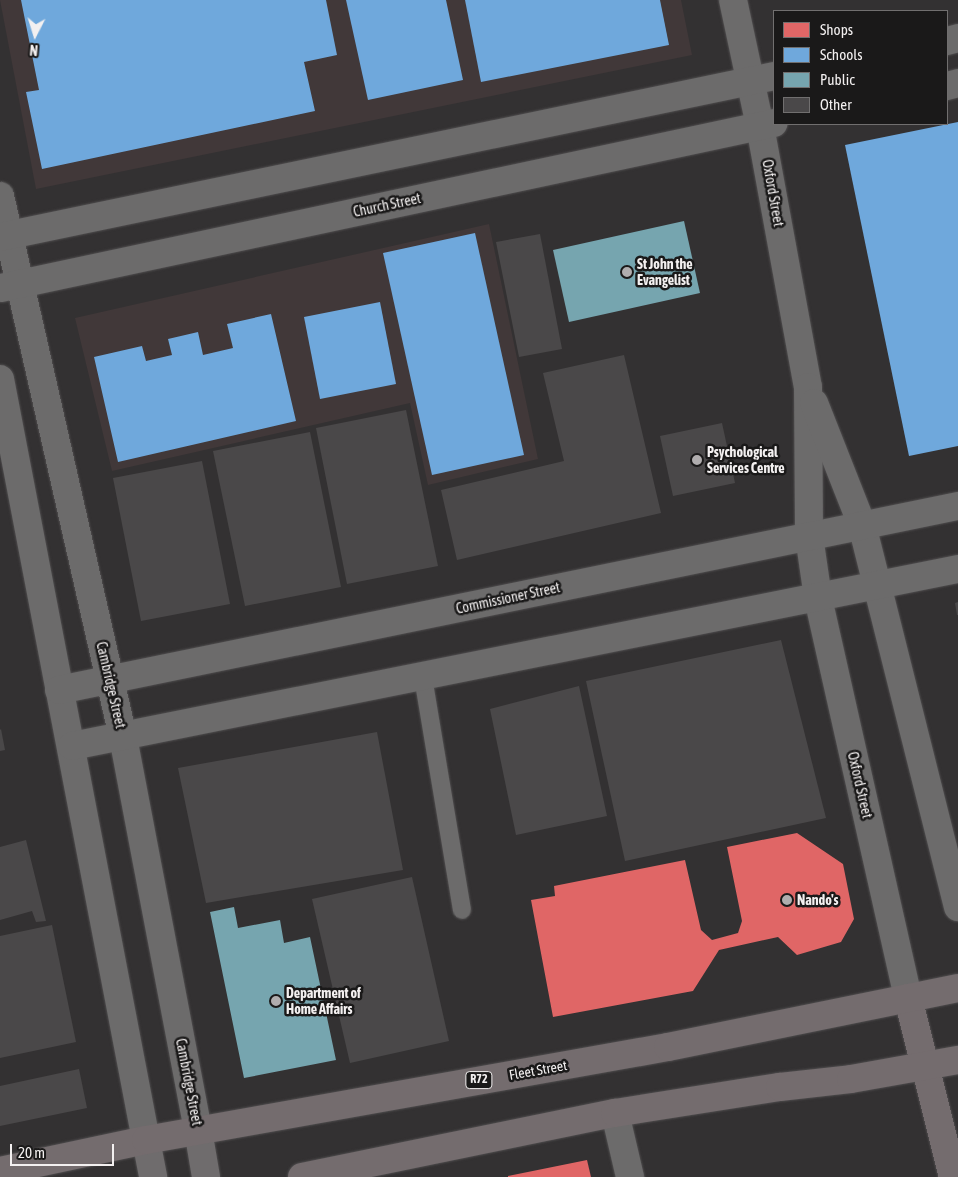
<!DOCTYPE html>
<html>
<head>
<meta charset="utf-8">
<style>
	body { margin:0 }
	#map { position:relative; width:958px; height:1177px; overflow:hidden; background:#333132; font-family:"Asap Condensed",sans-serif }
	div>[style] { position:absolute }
	.built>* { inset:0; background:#413839 }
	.shops>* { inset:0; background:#e06666 }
	.schools>* { inset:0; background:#6fa8dc }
	.public>* { inset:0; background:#76a5af }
	.building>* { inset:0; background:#4a4849 }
	.roads { filter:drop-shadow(0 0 1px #4f4d4e) drop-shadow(0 0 1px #4f4d4e) }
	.lane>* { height:18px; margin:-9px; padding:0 9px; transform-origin:9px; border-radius:9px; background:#6c6b6b }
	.street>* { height:28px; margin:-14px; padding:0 14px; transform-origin:14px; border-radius:14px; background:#6c6b6b }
	.secondary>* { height:28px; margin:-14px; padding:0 14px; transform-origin:14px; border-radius:14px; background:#6f6c6d }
	.primary>* { height:28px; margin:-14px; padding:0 14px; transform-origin:14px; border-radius:14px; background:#746c6e }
	.dots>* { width:14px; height:14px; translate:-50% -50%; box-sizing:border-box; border:2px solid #1a1919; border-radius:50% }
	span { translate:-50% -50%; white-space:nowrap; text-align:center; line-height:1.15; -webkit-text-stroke:5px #1a1919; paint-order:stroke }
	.shield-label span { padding:1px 4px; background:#1a1919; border:1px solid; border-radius:4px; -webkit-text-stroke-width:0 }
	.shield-label { font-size:12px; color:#f3f0f0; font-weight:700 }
	.street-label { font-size:14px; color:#f3f0f0 }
	.poi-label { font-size:14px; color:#f3f0f0; font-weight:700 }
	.left { translate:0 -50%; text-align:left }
	.legend { position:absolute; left:773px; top:10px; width:175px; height:115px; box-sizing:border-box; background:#1a1919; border:1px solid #716f6f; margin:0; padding:6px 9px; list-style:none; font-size:15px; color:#f3f0f0 }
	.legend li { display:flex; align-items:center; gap:10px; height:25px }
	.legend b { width:25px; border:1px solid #716f6f }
	.north { position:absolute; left:10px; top:10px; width:50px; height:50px; -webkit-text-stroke:4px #1a1919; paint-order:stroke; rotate:185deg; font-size:14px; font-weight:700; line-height:20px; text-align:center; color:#f3f0f0 }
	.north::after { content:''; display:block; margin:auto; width:18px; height:22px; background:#f3f0f0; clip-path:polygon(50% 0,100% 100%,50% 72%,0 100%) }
	.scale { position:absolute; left:10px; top:1144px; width:104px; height:22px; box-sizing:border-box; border:2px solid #f3f0f0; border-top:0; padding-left:6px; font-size:15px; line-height:18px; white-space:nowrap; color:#f3f0f0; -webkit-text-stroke:4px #1a1919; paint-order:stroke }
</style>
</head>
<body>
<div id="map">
	<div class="built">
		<i style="clip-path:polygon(0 0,681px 0,692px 55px,36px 189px)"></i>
		<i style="clip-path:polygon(489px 224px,538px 459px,428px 485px,410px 403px,112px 471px,75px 318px)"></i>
	</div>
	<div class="shops">
		<i style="clip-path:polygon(797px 833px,843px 864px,854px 919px,841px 942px,797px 955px,778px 937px,719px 950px,693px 991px,553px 1017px,531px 900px,555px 896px,554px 886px,685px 860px,701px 930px,712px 940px,738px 933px,742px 921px,727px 847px)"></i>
		<i style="clip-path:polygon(587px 1160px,591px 1177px,508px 1177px,508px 1176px)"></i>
	</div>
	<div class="schools">
		<i style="clip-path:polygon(21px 0,326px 0,337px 55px,304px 62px,315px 111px,42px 169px,26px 92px,39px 90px)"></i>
		<i style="clip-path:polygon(346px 0,446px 0,463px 80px,368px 100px)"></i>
		<i style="clip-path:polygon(465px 0,660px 0,669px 45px,481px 82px)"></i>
		<i style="clip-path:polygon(958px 122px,958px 446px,909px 456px,845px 145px)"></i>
		<i style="clip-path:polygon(475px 233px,524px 455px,432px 475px,383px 253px)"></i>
		<i style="clip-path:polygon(380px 302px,396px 384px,320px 399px,304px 317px)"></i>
		<i style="clip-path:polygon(271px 314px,296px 421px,118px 462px,94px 357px,142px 346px,146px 361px,172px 355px,168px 339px,198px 332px,203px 355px,233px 348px,227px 324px)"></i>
	</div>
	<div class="public">
		<i style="clip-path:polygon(684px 221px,700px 293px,569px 322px,553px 250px)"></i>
		<i style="clip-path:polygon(234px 907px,238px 928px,280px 920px,284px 943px,310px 937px,336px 1060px,244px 1078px,210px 912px)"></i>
	</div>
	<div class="building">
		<i style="clip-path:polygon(540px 234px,562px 349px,519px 357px,496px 242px)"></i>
		<i style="clip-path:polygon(624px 355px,661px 513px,457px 560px,441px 490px,564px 461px,543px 373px)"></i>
		<i style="clip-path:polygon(406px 410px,438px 566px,347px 584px,316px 428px)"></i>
		<i style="clip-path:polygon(722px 423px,735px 483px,673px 496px,660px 436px)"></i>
		<i style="clip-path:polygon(310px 432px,341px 587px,245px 606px,213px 451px)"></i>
		<i style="clip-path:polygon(202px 461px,230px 604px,141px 621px,113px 478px)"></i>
		<i style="clip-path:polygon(958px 602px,958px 615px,957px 615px,955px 603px)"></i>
		<i style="clip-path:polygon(781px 640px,826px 818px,625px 861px,586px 681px)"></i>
		<i style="clip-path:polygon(579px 686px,607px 816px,516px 835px,490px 709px)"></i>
		<i style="clip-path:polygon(1px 729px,5px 750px,0 751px,0 730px)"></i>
		<i style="clip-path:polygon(377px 732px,403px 870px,206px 903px,178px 768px)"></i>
		<i style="clip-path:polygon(26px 840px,46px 921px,36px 922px,32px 911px,0 920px,0 847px)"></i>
		<i style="clip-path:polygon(412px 877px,449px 1041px,350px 1063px,312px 899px)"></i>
		<i style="clip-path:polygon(52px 925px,76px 1042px,0 1058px,0 936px)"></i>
		<i style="clip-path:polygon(79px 1069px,87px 1108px,0 1126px,0 1086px)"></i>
	</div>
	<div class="roads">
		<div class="lane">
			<i style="left:423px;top:677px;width:236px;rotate:80.5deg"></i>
		</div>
		<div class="street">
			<i style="left:733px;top:0;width:129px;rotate:77.9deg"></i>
			<i style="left:760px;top:126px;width:265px;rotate:79.6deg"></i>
			<i style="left:808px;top:387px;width:149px;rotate:89.6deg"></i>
			<i style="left:809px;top:536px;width:63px;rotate:81.7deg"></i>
			<i style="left:818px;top:598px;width:410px;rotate:77.3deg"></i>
			<i style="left:947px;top:41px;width:11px;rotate:-15deg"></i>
			<i style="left:947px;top:86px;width:11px;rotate:-15deg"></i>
			<i style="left:0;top:196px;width:555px;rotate:77.19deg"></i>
			<i style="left:123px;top:737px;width:400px;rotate:79.2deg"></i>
			<i style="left:0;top:237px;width:791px;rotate:-11.75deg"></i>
			<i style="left:1px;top:288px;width:790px;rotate:-12.05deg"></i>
			<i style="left:0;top:379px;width:775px;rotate:79.14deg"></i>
			<i style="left:814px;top:403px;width:131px;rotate:68.5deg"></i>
			<i style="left:862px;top:525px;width:394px;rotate:75.9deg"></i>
			<i style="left:59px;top:690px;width:918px;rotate:-11.57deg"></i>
			<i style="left:72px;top:746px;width:904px;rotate:-11.3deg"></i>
			<i style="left:615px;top:1113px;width:66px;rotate:76.8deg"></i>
		</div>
		<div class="secondary">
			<i style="left:198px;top:1130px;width:48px;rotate:80.3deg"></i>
			<i style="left:146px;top:1140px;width:38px;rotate:79deg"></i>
		</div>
		<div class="primary">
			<i style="left:908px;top:998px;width:185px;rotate:75.9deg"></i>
			<i style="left:0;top:1171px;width:149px;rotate:-12deg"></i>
			<i style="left:146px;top:1140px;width:530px;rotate:-10.1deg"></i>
			<i style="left:668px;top:1047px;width:296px;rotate:-11.5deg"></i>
			<i style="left:302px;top:1177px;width:319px;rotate:-11.6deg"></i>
			<i style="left:615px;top:1113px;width:167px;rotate:-9deg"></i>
			<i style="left:780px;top:1087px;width:71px;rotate:-6.4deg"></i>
			<i style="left:851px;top:1079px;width:109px;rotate:-10.1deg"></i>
		</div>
	</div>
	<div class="dots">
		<i style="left:627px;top:272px;background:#b0adae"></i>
		<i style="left:697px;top:460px;background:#b0adae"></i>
		<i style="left:787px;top:900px;background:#b0adae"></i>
		<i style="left:276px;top:1001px;background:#b0adae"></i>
	</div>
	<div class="shield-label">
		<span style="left:479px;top:1080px">R72</span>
	</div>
	<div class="street-label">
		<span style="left:773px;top:193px;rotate:80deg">Oxford Street</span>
		<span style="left:387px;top:205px;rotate:-12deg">Church Street</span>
		<span style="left:508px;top:598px;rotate:-12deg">Commissioner Street</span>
		<span style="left:111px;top:685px;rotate:77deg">Cambridge Street</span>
		<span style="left:860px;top:785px;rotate:77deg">Oxford Street</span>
		<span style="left:538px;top:1070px;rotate:-10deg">Fleet Street</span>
		<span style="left:189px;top:1082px;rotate:79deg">Cambridge Street</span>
	</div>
	<div class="poi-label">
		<span class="left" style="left:637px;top:272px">St John the<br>Evangelist</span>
		<span class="left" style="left:707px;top:460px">Psychological<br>Services Centre</span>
		<span class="left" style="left:797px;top:900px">Nando's</span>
		<span class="left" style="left:286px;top:1001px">Department of<br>Home Affairs</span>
	</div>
	<ul class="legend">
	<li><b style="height:14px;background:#e06666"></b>Shops</li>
	<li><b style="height:14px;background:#6fa8dc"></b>Schools</li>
	<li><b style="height:14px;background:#76a5af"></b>Public</li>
	<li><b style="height:14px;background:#4a4849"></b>Other</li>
	</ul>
	<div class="north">N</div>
	<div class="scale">20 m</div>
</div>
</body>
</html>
